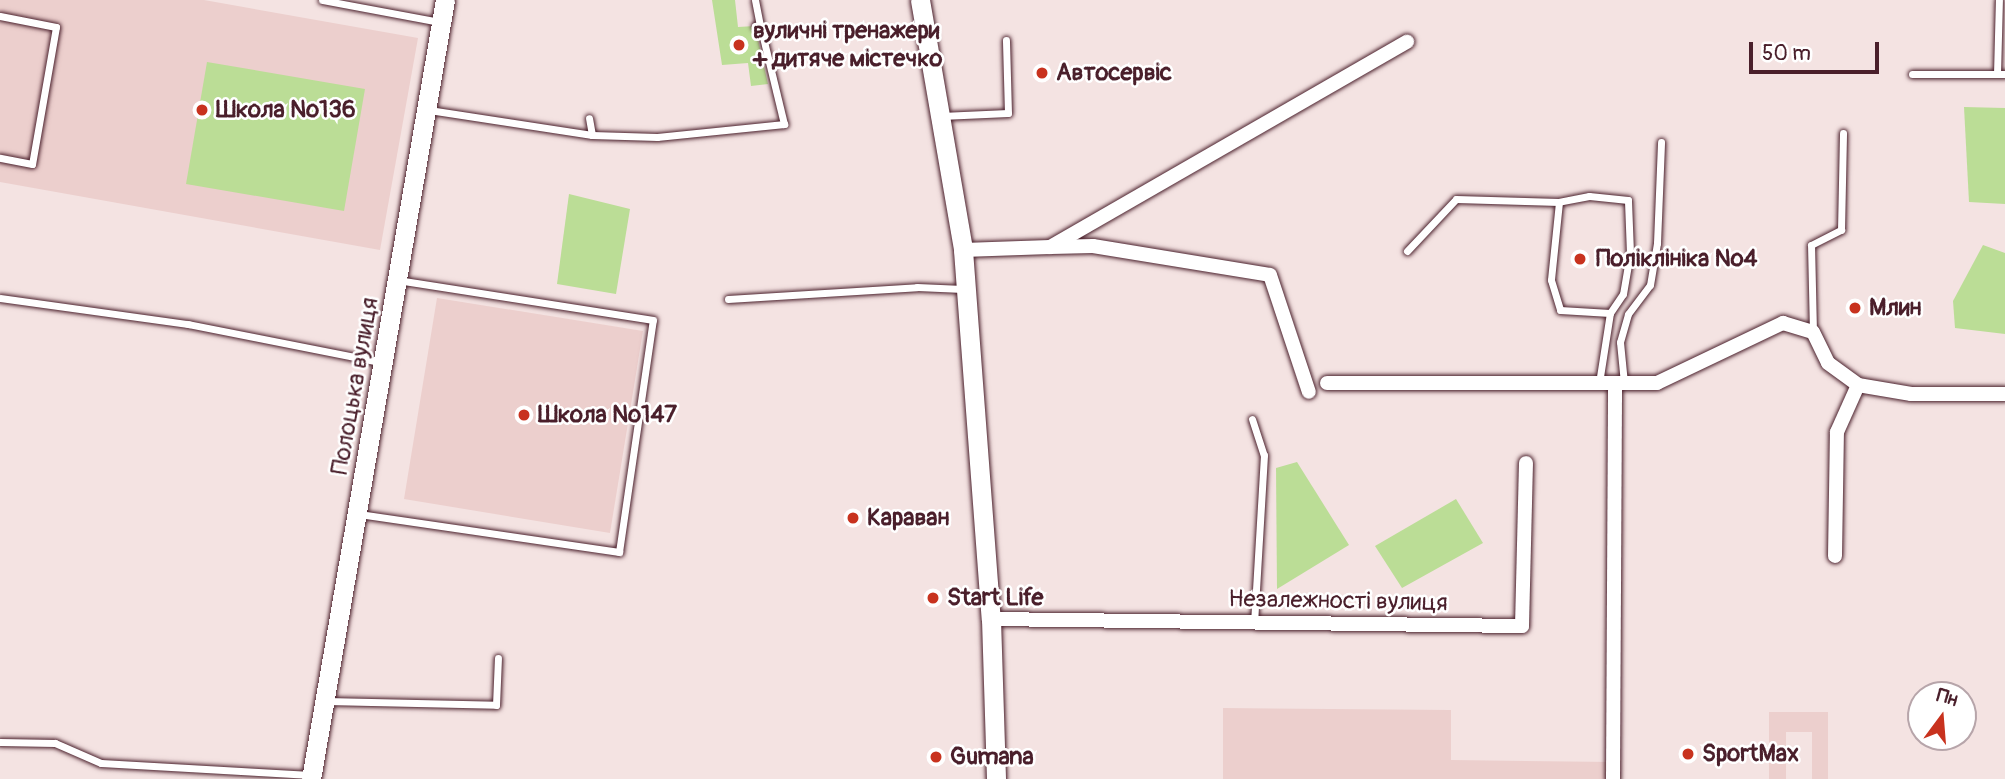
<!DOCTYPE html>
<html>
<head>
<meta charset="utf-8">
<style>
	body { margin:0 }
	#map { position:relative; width:2005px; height:779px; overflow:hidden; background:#f4e3e2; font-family:Pangolin,sans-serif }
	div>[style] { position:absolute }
	.built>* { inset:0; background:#eccfcd }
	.green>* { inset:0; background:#bbdd96 }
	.roads { filter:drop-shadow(0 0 2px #4a1f2b) drop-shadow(0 0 2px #4a1f2b) }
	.lane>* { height:7px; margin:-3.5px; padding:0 3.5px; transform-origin:3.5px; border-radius:3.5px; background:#fff }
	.street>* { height:14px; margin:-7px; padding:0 7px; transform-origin:7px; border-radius:7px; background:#fff }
	.secondary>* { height:19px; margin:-9.5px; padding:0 9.5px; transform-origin:9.5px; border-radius:9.5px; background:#fff }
	.dots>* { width:19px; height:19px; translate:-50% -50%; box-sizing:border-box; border:4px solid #fff; border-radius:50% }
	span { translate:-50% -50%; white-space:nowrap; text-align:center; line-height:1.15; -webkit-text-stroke:5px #fff; paint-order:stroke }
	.poi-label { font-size:24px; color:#4a1f2b; font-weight:700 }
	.left { translate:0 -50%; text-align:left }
	.street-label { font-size:24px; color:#4a1f2b }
	.north { position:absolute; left:1907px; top:681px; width:70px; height:70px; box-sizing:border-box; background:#fff; border:2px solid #b7a5aa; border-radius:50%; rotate:16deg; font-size:19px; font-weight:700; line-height:28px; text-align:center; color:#4a1f2b }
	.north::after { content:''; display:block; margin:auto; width:24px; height:32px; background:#c8321e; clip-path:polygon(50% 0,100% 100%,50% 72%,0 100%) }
	.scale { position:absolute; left:1749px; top:42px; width:130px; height:32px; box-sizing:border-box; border:4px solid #4a1f2b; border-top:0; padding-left:9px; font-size:21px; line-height:24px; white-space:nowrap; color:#4a1f2b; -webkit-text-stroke:5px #fff; paint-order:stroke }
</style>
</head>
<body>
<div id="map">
	<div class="built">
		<i style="clip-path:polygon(0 0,204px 0,418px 38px,380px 250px,0 182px)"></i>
		<i style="clip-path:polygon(437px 298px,643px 331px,610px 533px,404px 499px)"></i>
		<i style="clip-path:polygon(1223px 708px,1451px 710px,1451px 760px,1613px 762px,1613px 779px,1223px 779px)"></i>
		<i style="clip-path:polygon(1769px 712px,1828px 712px,1828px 779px,1812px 779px,1812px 732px,1786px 732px,1786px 779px,1769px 779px)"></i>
	</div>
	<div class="green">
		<i style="clip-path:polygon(712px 0,735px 0,738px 27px,755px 26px,768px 84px,751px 86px,748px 63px,722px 65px)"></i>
		<i style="clip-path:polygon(207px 62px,365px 89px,344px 211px,186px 184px)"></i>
		<i style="clip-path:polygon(1964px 107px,2005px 108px,2005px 204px,1969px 202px)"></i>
		<i style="clip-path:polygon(569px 194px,630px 209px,616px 294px,557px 284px)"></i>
		<i style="clip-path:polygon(1983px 245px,2005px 253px,2005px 334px,1955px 328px,1953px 301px)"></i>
		<i style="clip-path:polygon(1297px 462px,1349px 545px,1277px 589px,1276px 468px)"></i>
		<i style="clip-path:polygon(1456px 499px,1483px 543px,1402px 588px,1375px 546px)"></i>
	</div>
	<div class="roads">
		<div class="lane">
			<i style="left:322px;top:0;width:119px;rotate:10.6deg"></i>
			<i style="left:755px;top:0;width:25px;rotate:79deg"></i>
			<i style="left:760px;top:25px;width:5px;rotate:169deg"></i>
			<i style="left:0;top:16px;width:57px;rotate:11.1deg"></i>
			<i style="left:56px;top:27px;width:139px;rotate:99.9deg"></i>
			<i style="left:32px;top:164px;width:33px;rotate:-169deg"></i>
			<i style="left:1912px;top:74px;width:93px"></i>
			<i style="left:1997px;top:74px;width:74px;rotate:-88.5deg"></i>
			<i style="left:429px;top:110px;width:165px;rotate:8.7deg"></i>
			<i style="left:592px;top:135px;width:17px;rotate:-100deg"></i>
			<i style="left:941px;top:116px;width:67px;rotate:-2.6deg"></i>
			<i style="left:1008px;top:113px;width:73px;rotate:-91.6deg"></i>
			<i style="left:592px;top:135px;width:65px;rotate:1.8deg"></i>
			<i style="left:657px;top:137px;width:128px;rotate:-5.8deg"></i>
			<i style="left:784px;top:124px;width:102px;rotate:-103.6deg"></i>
			<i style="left:1407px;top:251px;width:71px;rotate:-46.7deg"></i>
			<i style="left:1456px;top:199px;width:103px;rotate:1.7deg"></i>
			<i style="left:0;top:298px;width:190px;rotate:7.9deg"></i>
			<i style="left:188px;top:324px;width:196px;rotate:11.2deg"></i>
			<i style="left:728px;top:299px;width:189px;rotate:-3.6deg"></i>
			<i style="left:917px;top:287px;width:46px;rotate:2.5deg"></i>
			<i style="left:1813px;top:332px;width:87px;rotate:-91.3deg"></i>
			<i style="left:1811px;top:245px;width:34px;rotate:-27deg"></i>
			<i style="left:1841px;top:230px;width:97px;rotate:-88.8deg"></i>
			<i style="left:1599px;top:383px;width:71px;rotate:-81.1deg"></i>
			<i style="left:1610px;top:313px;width:23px;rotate:-56deg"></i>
			<i style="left:1623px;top:294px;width:42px;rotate:-80.3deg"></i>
			<i style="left:1630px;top:253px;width:53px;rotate:-92.2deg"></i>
			<i style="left:1628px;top:200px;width:39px;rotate:-174deg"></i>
			<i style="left:1589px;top:196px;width:31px;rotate:169deg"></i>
			<i style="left:1559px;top:202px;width:78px;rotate:95.9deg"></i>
			<i style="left:1551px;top:280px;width:31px;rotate:73deg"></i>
			<i style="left:1560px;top:310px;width:50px;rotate:3.4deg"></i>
			<i style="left:1624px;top:383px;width:41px;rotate:-95.6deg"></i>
			<i style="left:1620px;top:342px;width:29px;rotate:-74deg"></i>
			<i style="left:1628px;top:314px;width:36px;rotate:-53deg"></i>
			<i style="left:1650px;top:285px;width:43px;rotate:-80.5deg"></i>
			<i style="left:1657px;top:243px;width:101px;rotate:-87.7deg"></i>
			<i style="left:1252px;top:419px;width:38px;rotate:72deg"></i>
			<i style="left:1264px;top:455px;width:167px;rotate:93.4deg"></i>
			<i style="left:359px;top:514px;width:263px;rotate:8.3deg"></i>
			<i style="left:619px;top:552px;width:234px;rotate:-81.7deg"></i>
			<i style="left:653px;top:320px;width:257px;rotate:-171.1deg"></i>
			<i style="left:326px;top:701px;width:170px;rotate:1.3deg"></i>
			<i style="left:496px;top:705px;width:47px;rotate:-87.6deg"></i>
			<i style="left:0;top:742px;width:55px;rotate:1deg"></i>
			<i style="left:55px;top:743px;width:50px;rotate:23.5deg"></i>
			<i style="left:101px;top:763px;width:210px;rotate:3.3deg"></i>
		</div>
		<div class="street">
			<i style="left:1051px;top:247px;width:42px;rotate:-1.4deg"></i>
			<i style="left:1093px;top:246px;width:179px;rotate:9.3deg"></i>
			<i style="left:1270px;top:275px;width:123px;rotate:71.6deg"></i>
			<i style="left:963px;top:250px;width:87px;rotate:-2deg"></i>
			<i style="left:1050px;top:247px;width:412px;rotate:-29.9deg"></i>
			<i style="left:1327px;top:383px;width:330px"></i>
			<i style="left:1657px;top:383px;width:140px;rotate:-25.5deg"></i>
			<i style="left:1783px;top:323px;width:31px;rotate:17deg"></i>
			<i style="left:1813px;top:332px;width:34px;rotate:64deg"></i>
			<i style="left:1828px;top:363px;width:37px;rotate:36deg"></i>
			<i style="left:1858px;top:385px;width:54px;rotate:9.6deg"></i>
			<i style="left:1911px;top:394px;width:94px"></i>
			<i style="left:1835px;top:556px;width:124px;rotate:-89.1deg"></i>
			<i style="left:1837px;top:432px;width:51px;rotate:-65.9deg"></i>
			<i style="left:991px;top:619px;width:531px;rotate:0.76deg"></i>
			<i style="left:1522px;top:626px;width:163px;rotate:-88.6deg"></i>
			<i style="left:1613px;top:779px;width:396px;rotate:-89.7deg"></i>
		</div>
		<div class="secondary">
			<i style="left:920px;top:0;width:254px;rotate:80.2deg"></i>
			<i style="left:963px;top:250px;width:370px;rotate:85.7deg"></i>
			<i style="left:991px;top:619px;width:160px;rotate:88.2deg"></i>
			<i style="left:311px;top:779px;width:790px;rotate:-80.24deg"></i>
		</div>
	</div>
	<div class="dots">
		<i style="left:739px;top:45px;background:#c8321e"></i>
		<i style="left:1042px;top:73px;background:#c8321e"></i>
		<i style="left:202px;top:110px;background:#c8321e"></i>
		<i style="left:1580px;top:259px;background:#c8321e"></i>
		<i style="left:1855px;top:308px;background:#c8321e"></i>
		<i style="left:524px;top:415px;background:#c8321e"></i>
		<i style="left:853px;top:518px;background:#c8321e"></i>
		<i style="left:933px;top:598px;background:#c8321e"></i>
		<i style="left:1688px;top:754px;background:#c8321e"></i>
		<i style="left:936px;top:757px;background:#c8321e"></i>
	</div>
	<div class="poi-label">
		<span class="left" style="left:753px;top:45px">вуличні тренажери<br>+ дитяче містечко</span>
		<span class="left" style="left:1056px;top:73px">Автосервіс</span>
		<span class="left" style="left:216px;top:110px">Школа №136</span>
		<span class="left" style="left:1596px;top:259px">Поліклініка №4</span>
		<span class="left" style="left:1869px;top:308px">Млин</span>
		<span class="left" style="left:538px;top:415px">Школа №147</span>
		<span class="left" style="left:867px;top:518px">Караван</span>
		<span class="left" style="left:947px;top:598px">Start Life</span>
		<span class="left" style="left:1702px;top:754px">SportMax</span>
		<span class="left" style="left:950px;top:757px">Gumana</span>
	</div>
	<div class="street-label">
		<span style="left:355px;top:386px;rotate:-80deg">Полоцька вулиця</span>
		<span style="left:1338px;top:601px;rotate:1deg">Незалежності вулиця</span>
	</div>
	<div class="north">Пн</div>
	<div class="scale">50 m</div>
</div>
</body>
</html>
